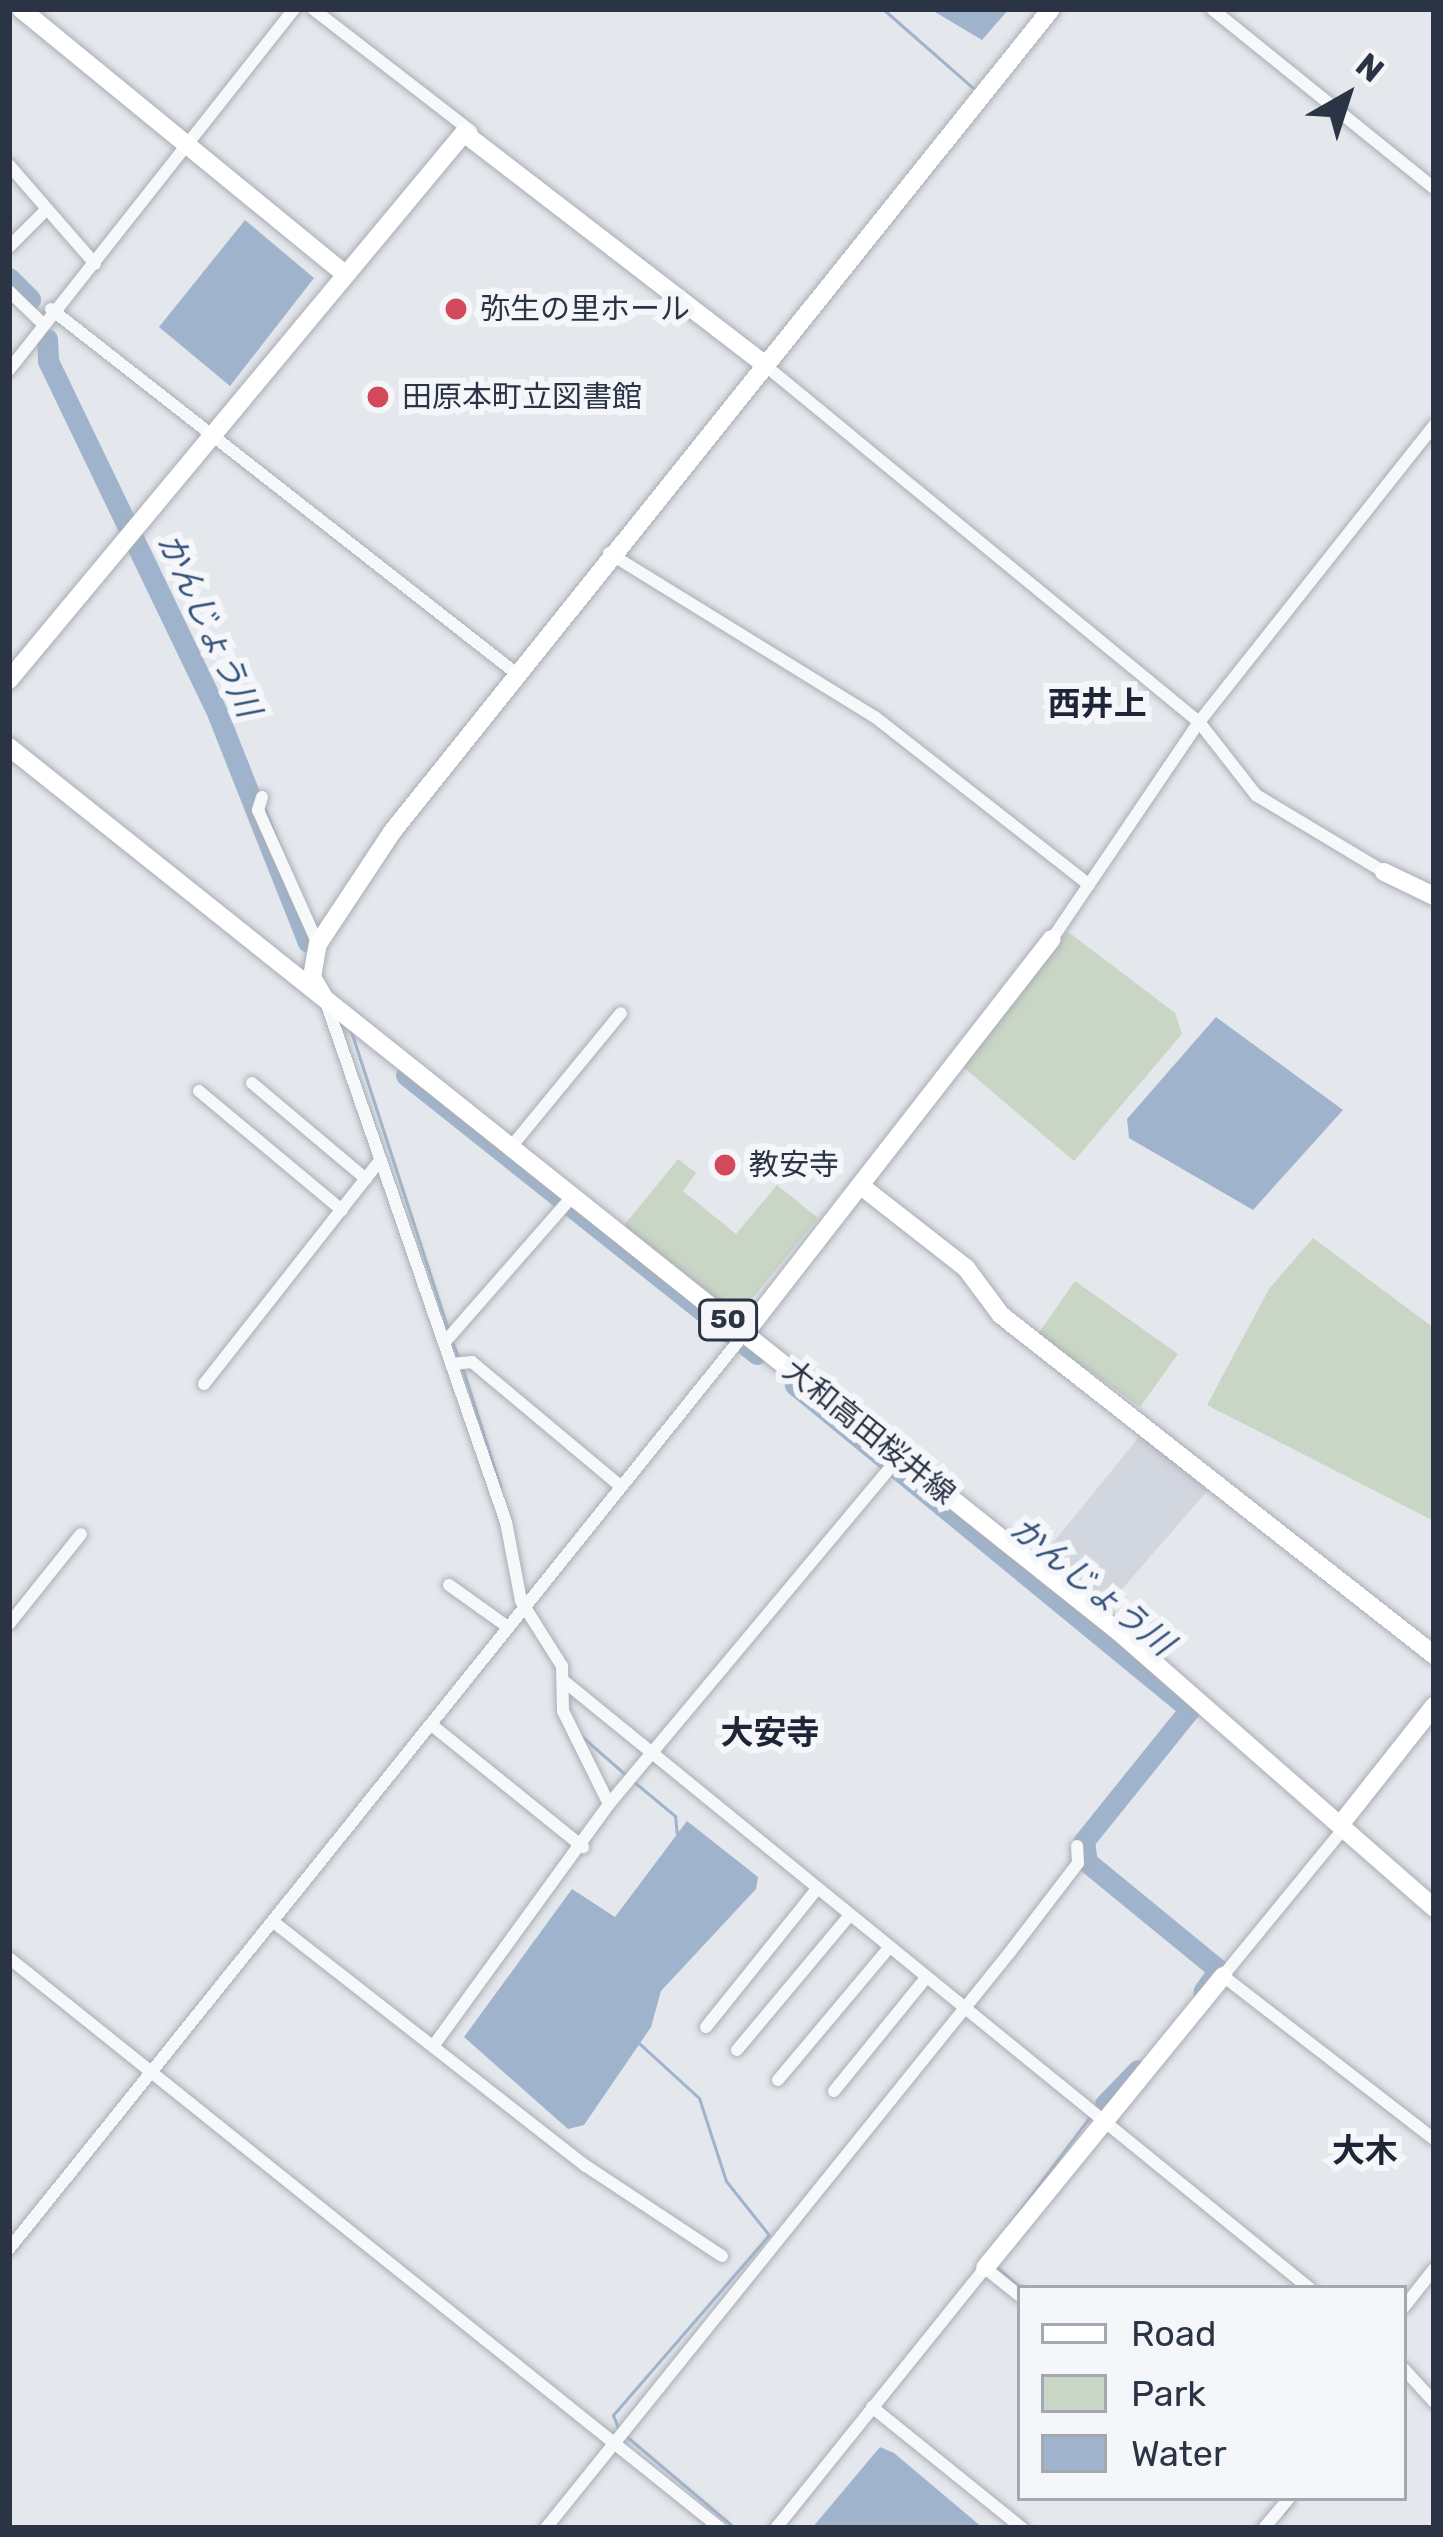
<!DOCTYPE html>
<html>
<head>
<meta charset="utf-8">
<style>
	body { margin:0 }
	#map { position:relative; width:1443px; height:2537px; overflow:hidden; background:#e4e7ec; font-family:Rubik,"Noto Sans JP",sans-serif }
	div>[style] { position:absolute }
	.built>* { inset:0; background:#d2d6de }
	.green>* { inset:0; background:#c9d6c5 }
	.water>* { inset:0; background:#9fb4cc }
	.stream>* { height:3px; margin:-1.5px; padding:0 1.5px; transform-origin:1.5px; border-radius:1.5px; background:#9fb4cc }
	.river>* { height:21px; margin:-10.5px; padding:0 10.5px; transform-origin:10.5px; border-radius:10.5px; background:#9fb4cc }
	.roads { filter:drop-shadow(0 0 3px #a9aeb7) drop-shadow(0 0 3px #a9aeb7) }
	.street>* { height:12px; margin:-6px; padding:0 6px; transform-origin:6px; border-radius:6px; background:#f7f8fa }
	.secondary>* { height:18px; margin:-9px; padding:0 9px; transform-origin:9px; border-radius:9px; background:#fff }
	.primary>* { height:18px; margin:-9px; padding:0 9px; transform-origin:9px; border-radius:9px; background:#fff }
	.dots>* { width:33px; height:33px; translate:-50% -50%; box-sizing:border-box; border:6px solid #f4f6f9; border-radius:50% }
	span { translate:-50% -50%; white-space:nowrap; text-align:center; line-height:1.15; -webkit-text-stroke:12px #f4f6f9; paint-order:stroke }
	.shield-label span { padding:3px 9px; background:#f4f6f9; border:3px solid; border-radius:9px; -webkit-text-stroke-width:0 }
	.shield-label { font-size:27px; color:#2b3445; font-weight:700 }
	.poi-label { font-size:30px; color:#2b3445 }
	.left { translate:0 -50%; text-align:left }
	.street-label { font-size:30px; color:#2b3445 }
	.water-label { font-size:33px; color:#34527a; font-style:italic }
	.neighbourhood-label { font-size:33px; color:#1d2536; font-weight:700 }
	.frame { position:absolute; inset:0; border:12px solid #2b3445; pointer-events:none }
	.legend { position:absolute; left:1017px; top:2285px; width:390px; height:216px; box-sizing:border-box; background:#f4f6f9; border:3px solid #a4a8b1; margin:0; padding:15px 21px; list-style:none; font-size:36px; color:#2b3445 }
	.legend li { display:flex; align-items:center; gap:24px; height:60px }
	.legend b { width:60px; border:3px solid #a4a8b1 }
	.north { position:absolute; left:1287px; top:36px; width:120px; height:120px; -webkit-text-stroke:9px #f4f6f9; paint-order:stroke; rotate:39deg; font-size:33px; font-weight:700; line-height:48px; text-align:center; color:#2b3445 }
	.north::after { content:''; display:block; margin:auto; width:42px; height:54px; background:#2b3445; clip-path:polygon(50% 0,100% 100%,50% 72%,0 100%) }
</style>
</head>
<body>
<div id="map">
	<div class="built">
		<i style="clip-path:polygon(1143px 1432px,1208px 1490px,1104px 1610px,1039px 1560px)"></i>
	</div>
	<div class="green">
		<i style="clip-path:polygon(1067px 931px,1175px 1013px,1182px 1034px,1074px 1161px,962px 1066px)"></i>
		<i style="clip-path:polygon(678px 1159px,696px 1173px,683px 1191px,736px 1234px,777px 1185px,818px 1218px,735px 1320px,622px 1228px)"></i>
		<i style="clip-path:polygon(1313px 1238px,1434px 1328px,1434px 1521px,1207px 1405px,1269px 1289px)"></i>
		<i style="clip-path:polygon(1075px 1281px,1178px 1354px,1140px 1407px,1038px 1334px)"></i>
	</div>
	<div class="water">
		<i style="clip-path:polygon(930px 9px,1009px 9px,982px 40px)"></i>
		<i style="clip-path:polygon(245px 220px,314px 278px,230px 386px,159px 327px)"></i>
		<i style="clip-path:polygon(1216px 1017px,1343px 1110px,1253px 1210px,1129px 1138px,1127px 1119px)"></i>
		<i style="clip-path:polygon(687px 1821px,758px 1877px,756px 1889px,661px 1991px,651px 2027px,584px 2125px,568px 2129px,464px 2037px,572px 1889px,615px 1917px)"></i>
		<i style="clip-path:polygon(880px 2447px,894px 2453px,983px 2528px,812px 2528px)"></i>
	</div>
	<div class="stream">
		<i style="left:883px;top:9px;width:120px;rotate:41.3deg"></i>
		<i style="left:350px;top:1028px;width:321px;rotate:72deg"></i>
		<i style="left:452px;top:1342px;width:21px;rotate:67deg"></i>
		<i style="left:463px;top:1370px;width:122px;rotate:72.3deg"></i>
		<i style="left:579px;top:1734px;width:62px;rotate:41.1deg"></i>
		<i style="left:633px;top:1781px;width:55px;rotate:39.8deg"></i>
		<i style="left:675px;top:1816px;width:20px;rotate:84deg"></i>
		<i style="left:1007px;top:2227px;width:140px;rotate:-53.1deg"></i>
		<i style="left:995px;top:2266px;width:34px;rotate:40deg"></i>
		<i style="left:619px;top:2430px;width:16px;rotate:-112deg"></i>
		<i style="left:613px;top:2415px;width:238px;rotate:-49.1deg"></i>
		<i style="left:769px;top:2235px;width:69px;rotate:-128.5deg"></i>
		<i style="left:726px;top:2181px;width:87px;rotate:-108deg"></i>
		<i style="left:699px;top:2098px;width:81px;rotate:-137.5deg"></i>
		<i style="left:626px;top:2436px;width:143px;rotate:40.2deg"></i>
		<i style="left:1284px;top:2513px;width:18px;rotate:-56deg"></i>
	</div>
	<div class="river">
		<i style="left:9px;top:278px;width:30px;rotate:45deg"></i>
		<i style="left:47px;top:339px;width:22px;rotate:87deg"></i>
		<i style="left:48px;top:361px;width:393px;rotate:64.3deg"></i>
		<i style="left:218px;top:715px;width:244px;rotate:68.4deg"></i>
		<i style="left:406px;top:1075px;width:448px;rotate:38.5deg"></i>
		<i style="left:795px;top:1385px;width:511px;rotate:39.36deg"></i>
		<i style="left:1190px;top:1709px;width:169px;rotate:128.8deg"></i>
		<i style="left:1084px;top:1841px;width:21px;rotate:82deg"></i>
		<i style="left:1087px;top:1862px;width:171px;rotate:39.3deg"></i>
		<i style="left:1219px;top:1970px;width:26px;rotate:126deg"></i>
		<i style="left:1105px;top:2104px;width:47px;rotate:-45.9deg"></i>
	</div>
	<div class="roads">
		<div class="street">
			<i style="left:313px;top:9px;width:200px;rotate:37.7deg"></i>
			<i style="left:1212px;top:9px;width:285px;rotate:38.9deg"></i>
			<i style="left:9px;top:165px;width:131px;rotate:49deg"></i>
			<i style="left:9px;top:247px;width:49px;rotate:-45deg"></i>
			<i style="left:9px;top:291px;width:47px;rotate:44.1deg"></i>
			<i style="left:51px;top:309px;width:592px;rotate:38.07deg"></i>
			<i style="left:761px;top:362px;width:567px;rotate:39.42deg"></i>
			<i style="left:1199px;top:722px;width:93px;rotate:52deg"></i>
			<i style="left:1256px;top:795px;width:149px;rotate:31deg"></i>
			<i style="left:9px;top:370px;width:460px;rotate:-51.7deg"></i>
			<i style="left:609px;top:553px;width:312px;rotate:31.7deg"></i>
			<i style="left:875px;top:717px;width:272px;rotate:38.1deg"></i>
			<i style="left:262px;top:797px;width:14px;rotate:107deg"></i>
			<i style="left:258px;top:810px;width:147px;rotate:65.9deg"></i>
			<i style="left:1052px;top:939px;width:262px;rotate:-55.9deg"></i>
			<i style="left:1199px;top:722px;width:379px;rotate:-51.6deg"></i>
			<i style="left:326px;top:1002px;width:550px;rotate:70.91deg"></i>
			<i style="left:506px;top:1522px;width:80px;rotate:79.2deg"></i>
			<i style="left:521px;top:1601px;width:77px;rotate:57.8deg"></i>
			<i style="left:562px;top:1666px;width:45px;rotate:88.7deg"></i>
			<i style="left:563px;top:1711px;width:104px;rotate:63.7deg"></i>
			<i style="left:252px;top:1083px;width:149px;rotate:40.1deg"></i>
			<i style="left:199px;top:1091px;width:186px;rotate:39.8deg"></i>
			<i style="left:511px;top:1147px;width:173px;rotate:-50.6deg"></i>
			<i style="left:444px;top:1343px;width:194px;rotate:-48.8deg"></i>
			<i style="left:452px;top:1364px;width:20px;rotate:-6deg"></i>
			<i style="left:472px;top:1362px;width:190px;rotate:39.9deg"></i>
			<i style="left:204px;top:1384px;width:283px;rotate:-51.8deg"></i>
			<i style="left:449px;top:1585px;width:69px;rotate:35.5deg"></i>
			<i style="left:9px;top:1624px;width:115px;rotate:-51.3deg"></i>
			<i style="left:565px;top:1682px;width:960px;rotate:39.16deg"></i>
			<i style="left:433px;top:1726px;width:193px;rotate:38.9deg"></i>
			<i style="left:1344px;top:1828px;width:191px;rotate:129.3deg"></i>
			<i style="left:1223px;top:1976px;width:267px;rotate:37.7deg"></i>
			<i style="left:276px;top:1924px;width:393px;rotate:38deg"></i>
			<i style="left:586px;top:2166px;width:163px;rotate:33.5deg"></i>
			<i style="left:9px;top:1958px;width:911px;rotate:38.72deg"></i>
			<i style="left:706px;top:2027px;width:176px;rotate:-51.2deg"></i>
			<i style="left:434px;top:2045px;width:298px;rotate:-54deg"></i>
			<i style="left:609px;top:1804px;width:451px;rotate:-50.1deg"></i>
			<i style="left:737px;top:2050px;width:175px;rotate:-50.1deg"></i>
			<i style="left:778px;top:2080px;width:171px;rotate:-50deg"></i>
			<i style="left:834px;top:2091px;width:144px;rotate:-50.9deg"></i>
			<i style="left:9px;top:2249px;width:1175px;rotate:-51.22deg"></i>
			<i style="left:1404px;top:2307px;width:48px;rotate:-51.7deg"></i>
			<i style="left:1404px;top:2369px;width:45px;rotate:47.7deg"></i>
			<i style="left:872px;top:2407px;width:193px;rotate:38.9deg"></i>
			<i style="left:546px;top:2528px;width:740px;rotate:-51.15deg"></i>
			<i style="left:1010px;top:1952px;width:112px;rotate:-52.6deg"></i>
			<i style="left:1078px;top:1863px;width:17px;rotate:-93deg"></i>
			<i style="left:776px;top:2528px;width:334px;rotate:-51.2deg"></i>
			<i style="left:985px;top:2268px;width:45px;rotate:38.7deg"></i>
			<i style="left:1264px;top:2528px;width:39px;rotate:-50deg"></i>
		</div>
		<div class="secondary">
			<i style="left:21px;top:9px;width:419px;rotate:39.3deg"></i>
			<i style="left:9px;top:680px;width:712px;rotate:-50.25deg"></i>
			<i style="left:464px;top:133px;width:374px;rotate:37.6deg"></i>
			<i style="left:1384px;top:872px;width:55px;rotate:25.6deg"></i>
			<i style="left:323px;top:996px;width:22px;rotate:-120deg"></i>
			<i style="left:312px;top:977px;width:34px;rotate:-80deg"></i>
			<i style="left:318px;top:944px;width:134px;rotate:-56.5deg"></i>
			<i style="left:392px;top:832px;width:1054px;rotate:-51.31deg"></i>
			<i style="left:861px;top:1186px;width:133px;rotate:38deg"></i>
			<i style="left:966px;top:1268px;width:59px;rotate:53.3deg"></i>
			<i style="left:1001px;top:1315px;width:551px;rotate:38.14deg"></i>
			<i style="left:745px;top:1333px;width:499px;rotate:-52.1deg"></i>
			<i style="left:1340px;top:1825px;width:152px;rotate:-51.7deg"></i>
			<i style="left:985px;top:2268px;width:377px;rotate:-50.8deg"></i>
		</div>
		<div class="primary">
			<i style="left:9px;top:747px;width:1420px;rotate:38.57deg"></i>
			<i style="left:1119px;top:1632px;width:419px;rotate:41.2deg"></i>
		</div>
	</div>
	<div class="dots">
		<i style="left:456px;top:309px;background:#d1495b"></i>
		<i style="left:378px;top:397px;background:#d1495b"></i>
		<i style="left:725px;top:1165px;background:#d1495b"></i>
	</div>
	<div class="shield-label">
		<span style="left:728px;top:1320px">50</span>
	</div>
	<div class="poi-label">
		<span class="left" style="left:480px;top:309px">弥生の里ホール</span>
		<span class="left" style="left:402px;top:397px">田原本町立図書館</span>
		<span class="left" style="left:749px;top:1165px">教安寺</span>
	</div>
	<div class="street-label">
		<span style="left:869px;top:1432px;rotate:39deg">大和高田桜井線</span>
	</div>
	<div class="water-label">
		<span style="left:209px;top:625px;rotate:65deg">かんじょう川</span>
		<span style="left:1092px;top:1586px;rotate:39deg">かんじょう川</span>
	</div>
	<div class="neighbourhood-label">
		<span style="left:1097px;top:704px">西井上</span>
		<span style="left:770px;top:1733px">大安寺</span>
		<span style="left:1365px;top:2151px">大木</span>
	</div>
	<div class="frame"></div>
	<ul class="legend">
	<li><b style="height:15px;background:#fff"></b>Road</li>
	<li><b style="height:33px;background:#c9d6c5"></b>Park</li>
	<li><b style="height:33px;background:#9fb4cc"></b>Water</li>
	</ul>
	<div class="north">N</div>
</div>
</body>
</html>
